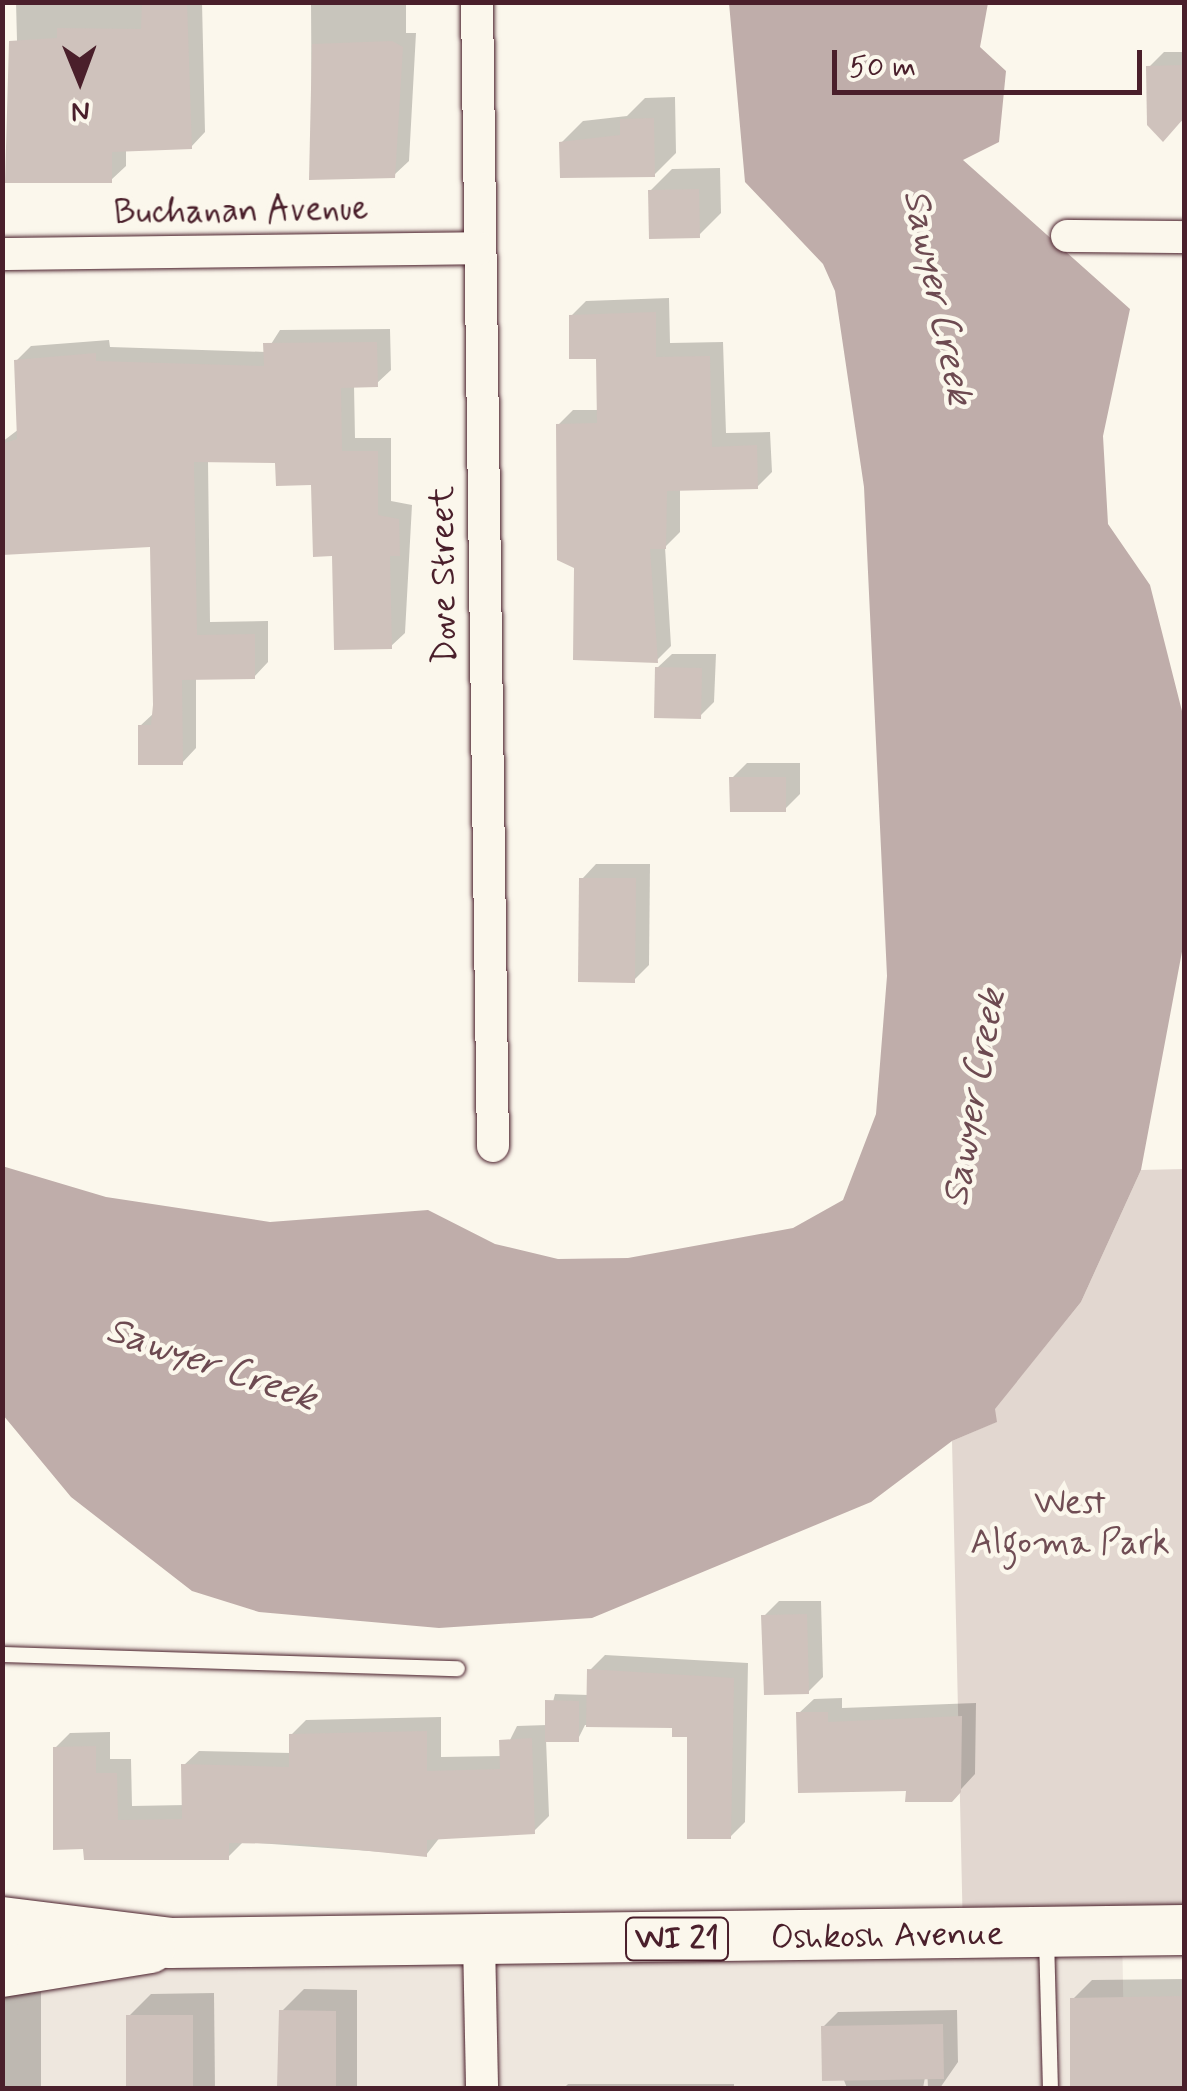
<!DOCTYPE html>
<html>
<head>
<meta charset="utf-8">
<style>
	body { margin:0 }
	#map { position:relative; width:1187px; height:2091px; overflow:hidden; background:#fbf7ec; font-family:Mynerve,sans-serif }
	div>[style] { position:absolute }
	.built>* { inset:0; background:#eee7de }
	.green>* { inset:0; background:#e2d7d0 }
	.water>* { inset:0; background:#bfadaa }
	.shadow>* { inset:0; background:#0003 }
	.building>* { inset:0; background:#cfc2bc }
	.roads { filter:drop-shadow(0 0 2px #4a1f2b) drop-shadow(0 0 2px #4a1f2b) }
	.lane>* { height:15px; margin:-7.5px; padding:0 7.5px; transform-origin:7.5px; border-radius:7.5px; background:#fbf7ec }
	.street>* { height:32px; margin:-16px; padding:0 16px; transform-origin:16px; border-radius:16px; background:#fbf7ec }
	.primary>* { height:50px; margin:-25px; padding:0 25px; transform-origin:25px; border-radius:25px; background:#fbf7ec }
	span { translate:-50% -50%; white-space:nowrap; text-align:center; line-height:1.15; -webkit-text-stroke:9px #fbf7ec; paint-order:stroke }
	.shield-label span { padding:2px 8px; background:#fbf7ec; border:2px solid; border-radius:8px; -webkit-text-stroke-width:0 }
	.shield-label { font-size:32px; color:#4a1f2b; font-weight:700 }
	.street-label { font-size:35px; color:#4a1f2b }
	.park-label { font-size:35px; color:#704d54 }
	.water-label { font-size:38px; color:#6d4a51; font-style:italic }
	.frame { position:absolute; inset:0; border:5px solid #4a1f2b; pointer-events:none }
	.north { position:absolute; left:30px; top:30px; width:100px; height:100px; -webkit-text-stroke:8px #fbf7ec; paint-order:stroke; rotate:179deg; font-size:28px; font-weight:700; line-height:40px; text-align:center; color:#4a1f2b }
	.north::after { content:''; display:block; margin:auto; width:35px; height:45px; background:#4a1f2b; clip-path:polygon(50% 0,100% 100%,50% 72%,0 100%) }
	.scale { position:absolute; left:832px; top:50px; width:310px; height:45px; box-sizing:border-box; border:5px solid #4a1f2b; border-top:0; padding-left:12px; font-size:30px; line-height:35px; white-space:nowrap; color:#4a1f2b; -webkit-text-stroke:8px #fbf7ec; paint-order:stroke }
</style>
</head>
<body>
<div id="map">
	<div class="built">
		<i style="clip-path:polygon(1122px 1931px,1125px 2088px,3px 2088px,2px 1972px)"></i>
	</div>
	<div class="green">
		<i style="clip-path:polygon(1184px 1169px,1184px 1930px,963px 1935px,952px 1441px,996px 1422px,994px 1409px,1081px 1302px,1141px 1170px)"></i>
	</div>
	<div class="water">
		<i style="clip-path:polygon(729px 3px,988px 3px,980px 47px,1006px 71px,999px 142px,963px 160px,1130px 309px,1103px 436px,1108px 524px,1150px 585px,1184px 719px,1184px 941px,1141px 1170px,1081px 1302px,995px 1409px,997px 1422px,952px 1441px,871px 1502px,592px 1618px,439px 1628px,259px 1612px,192px 1591px,71px 1497px,3px 1415px,2px 1166px,106px 1197px,270px 1222px,428px 1210px,495px 1244px,558px 1259px,628px 1258px,793px 1228px,843px 1200px,876px 1114px,887px 976px,864px 487px,835px 291px,823px 264px,745px 182px)"></i>
	</div>
	<div class="shadow">
		<i style="clip-path:polygon(16px 2px,202px 2px,205px 132px,191px 147px,126px 149px,126px 166px,111px 180px,17px 41px)"></i>
		<i style="clip-path:polygon(311px 2px,406px 2px,406px 33px,416px 33px,409px 161px,394px 175px,312px 178px)"></i>
		<i style="clip-path:polygon(1164px 52px,1184px 52px,1184px 125px,1149px 67px)"></i>
		<i style="clip-path:polygon(675px 97px,676px 153px,654px 175px,561px 143px,583px 121px,627px 116px,645px 98px)"></i>
		<i style="clip-path:polygon(720px 168px,721px 213px,699px 235px,650px 191px,672px 169px)"></i>
		<i style="clip-path:polygon(669px 298px,670px 343px,723px 342px,726px 433px,770px 432px,772px 472px,757px 487px,680px 488px,680px 532px,665px 547px,671px 646px,657px 660px,577px 566px,558px 425px,573px 410px,600px 410px,599px 356px,571px 316px,586px 301px)"></i>
		<i style="clip-path:polygon(390px 329px,391px 370px,376px 384px,354px 385px,355px 438px,391px 438px,391px 501px,412px 505px,405px 633px,390px 647px,335px 553px,313px 483px,278px 461px,208px 460px,210px 622px,268px 621px,268px 662px,254px 677px,196px 678px,196px 748px,182px 763px,140px 726px,154px 713px,153px 544px,2px 552px,2px 442px,19px 429px,17px 360px,31px 346px,109px 340px,110px 347px,266px 352px,280px 330px)"></i>
		<i style="clip-path:polygon(672px 654px,716px 654px,714px 702px,700px 716px,657px 668px)"></i>
		<i style="clip-path:polygon(747px 763px,800px 763px,800px 794px,785px 809px,732px 778px)"></i>
		<i style="clip-path:polygon(596px 864px,650px 864px,649px 965px,634px 980px,582px 879px)"></i>
		<i style="clip-path:polygon(779px 1601px,821px 1601px,823px 1677px,808px 1692px,764px 1616px)"></i>
		<i style="clip-path:polygon(605px 1655px,748px 1663px,745px 1822px,730px 1837px,689px 1734px,674px 1726px,585px 1725px,578px 1739px,546px 1739px,549px 1816px,534px 1831px,441px 1836px,426px 1855px,243px 1842px,228px 1857px,86px 1858px,55px 1748px,70px 1733px,110px 1732px,110px 1759px,131px 1759px,132px 1806px,185px 1805px,184px 1765px,199px 1751px,292px 1753px,291px 1735px,306px 1720px,441px 1717px,441px 1757px,502px 1756px,517px 1726px,547px 1725px,555px 1694px,589px 1695px,590px 1670px)"></i>
		<i style="clip-path:polygon(842px 1698px,842px 1708px,976px 1703px,975px 1774px,951px 1800px,908px 1789px,799px 1713px,814px 1699px)"></i>
		<i style="clip-path:polygon(1184px 1979px,1184px 2088px,1072px 2088px,1073px 1999px,1092px 1980px)"></i>
		<i style="clip-path:polygon(304px 1989px,357px 1990px,357px 2088px,280px 2088px,282px 2011px)"></i>
		<i style="clip-path:polygon(41px 1992px,41px 2088px,2px 2088px,2px 1993px)"></i>
		<i style="clip-path:polygon(214px 1993px,215px 2088px,129px 2088px,129px 2016px,151px 1994px)"></i>
		<i style="clip-path:polygon(957px 2010px,958px 2062px,940px 2088px,928px 2088px,927px 2067px,923px 2088px,847px 2088px,823px 2027px,838px 2012px)"></i>
		<i style="clip-path:polygon(568px 2084px,734px 2084px,734px 2088px,564px 2088px)"></i>
	</div>
	<div class="building">
		<i style="clip-path:polygon(142px 2px,187px 2px,192px 149px,112px 152px,112px 183px,5px 183px,9px 41px,57px 38px,57px 28px,141px 29px)"></i>
		<i style="clip-path:polygon(392px 41px,403px 47px,395px 178px,309px 180px,312px 44px)"></i>
		<i style="clip-path:polygon(1184px 65px,1184px 118px,1163px 142px,1147px 125px,1146px 66px)"></i>
		<i style="clip-path:polygon(654px 118px,655px 177px,560px 178px,559px 142px,620px 135px,620px 119px)"></i>
		<i style="clip-path:polygon(699px 189px,700px 238px,649px 239px,648px 190px)"></i>
		<i style="clip-path:polygon(656px 312px,656px 357px,710px 356px,712px 447px,757px 445px,758px 489px,667px 491px,666px 549px,650px 549px,658px 663px,573px 660px,574px 568px,557px 560px,556px 424px,597px 423px,596px 359px,569px 359px,569px 315px)"></i>
		<i style="clip-path:polygon(377px 342px,378px 387px,341px 388px,342px 451px,378px 451px,378px 515px,399px 519px,400px 556px,390px 556px,392px 649px,334px 650px,332px 556px,313px 557px,311px 485px,276px 486px,275px 463px,194px 462px,197px 635px,255px 634px,255px 679px,182px 680px,183px 765px,138px 765px,138px 725px,151px 725px,153px 705px,150px 547px,2px 555px,2px 444px,17px 439px,14px 360px,96px 353px,96px 361px,264px 366px,263px 343px)"></i>
		<i style="clip-path:polygon(655px 667px,702px 668px,701px 719px,654px 718px)"></i>
		<i style="clip-path:polygon(729px 777px,786px 777px,786px 812px,730px 812px)"></i>
		<i style="clip-path:polygon(579px 878px,636px 878px,635px 983px,578px 982px)"></i>
		<i style="clip-path:polygon(807px 1614px,809px 1694px,764px 1695px,761px 1615px)"></i>
		<i style="clip-path:polygon(587px 1669px,734px 1678px,731px 1839px,687px 1839px,687px 1737px,672px 1737px,672px 1728px,586px 1727px)"></i>
		<i style="clip-path:polygon(545px 1700px,579px 1701px,579px 1742px,545px 1742px)"></i>
		<i style="clip-path:polygon(796px 1712px,828px 1712px,828px 1722px,962px 1716px,961px 1792px,952px 1802px,905px 1802px,906px 1791px,798px 1793px)"></i>
		<i style="clip-path:polygon(427px 1731px,427px 1771px,500px 1769px,499px 1740px,532px 1738px,535px 1834px,427px 1840px,427px 1857px,301px 1844px,229px 1843px,229px 1860px,84px 1860px,83px 1849px,53px 1850px,53px 1747px,96px 1746px,96px 1773px,117px 1773px,118px 1820px,182px 1819px,181px 1764px,289px 1767px,289px 1734px)"></i>
		<i style="clip-path:polygon(1184px 1996px,1184px 2088px,1070px 2088px,1070px 1998px)"></i>
		<i style="clip-path:polygon(279px 2010px,336px 2011px,336px 2088px,277px 2088px)"></i>
		<i style="clip-path:polygon(126px 2015px,193px 2015px,193px 2088px,126px 2088px)"></i>
		<i style="clip-path:polygon(943px 2024px,944px 2079px,822px 2081px,821px 2026px)"></i>
	</div>
	<div class="roads">
		<div class="lane">
			<i style="left:2px;top:1654px;width:455px;rotate:1.8deg"></i>
			<i style="left:1046px;top:1937px;width:151px;rotate:88.5deg"></i>
		</div>
		<div class="street">
			<i style="left:477px;top:2px;width:1144px;rotate:89.2deg"></i>
			<i style="left:1067px;top:236px;width:117px;rotate:0.5deg"></i>
			<i style="left:2px;top:254px;width:478px;rotate:-0.7deg"></i>
			<i style="left:479px;top:1941px;width:147px;rotate:88.8deg"></i>
		</div>
		<div class="primary">
			<i style="left:2px;top:1922px;width:169px;rotate:7.1deg"></i>
			<i style="left:170px;top:1943px;width:1014px;rotate:-0.73deg"></i>
			<i style="left:2px;top:1972px;width:150px;rotate:-9.2deg"></i>
		</div>
	</div>
	<div class="shield-label">
		<span style="left:677px;top:1939px">WI 21</span>
	</div>
	<div class="street-label">
		<span style="left:241px;top:211px;rotate:-1deg">Buchanan Avenue</span>
		<span style="left:444px;top:575px;rotate:-91deg">Dove Street</span>
		<span style="left:887px;top:1936px;rotate:-1deg">Oshkosh Avenue</span>
	</div>
	<div class="park-label">
		<span style="left:1070px;top:1523px">West<br>Algoma Park</span>
	</div>
	<div class="water-label">
		<span style="left:937px;top:297px;rotate:78deg">Sawyer Creek</span>
		<span style="left:975px;top:1098px;rotate:-80deg">Sawyer Creek</span>
		<span style="left:211px;top:1365px;rotate:19deg">Sawyer Creek</span>
	</div>
	<div class="frame"></div>
	<div class="north">N</div>
	<div class="scale">50 m</div>
</div>
</body>
</html>
